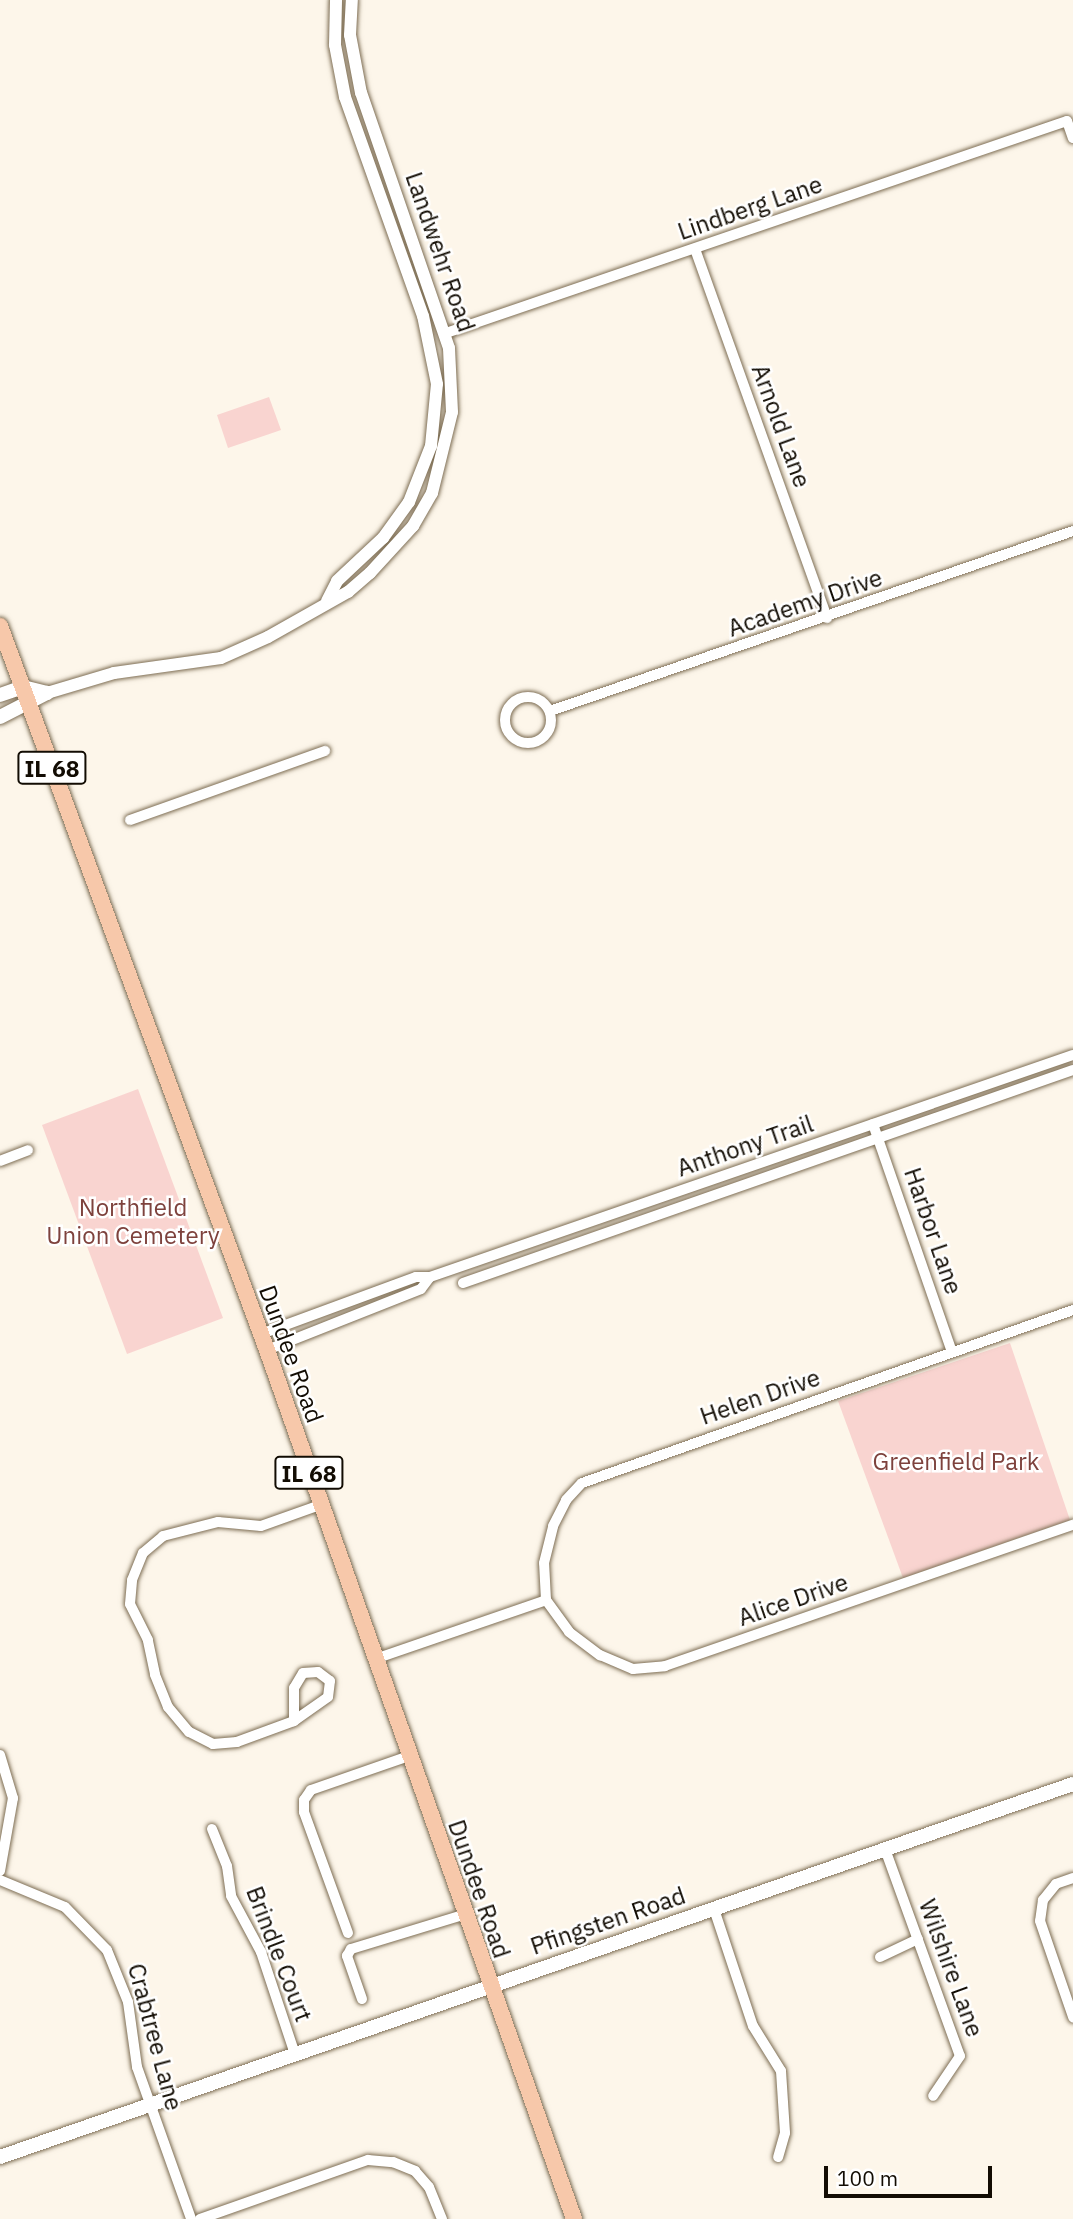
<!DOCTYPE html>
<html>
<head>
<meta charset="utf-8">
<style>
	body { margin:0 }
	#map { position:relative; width:1073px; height:2219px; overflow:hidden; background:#fdf6ea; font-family:"IBM Plex Sans",sans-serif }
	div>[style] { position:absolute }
	.green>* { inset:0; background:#f9d4d0 }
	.roads { filter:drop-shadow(0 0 2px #7d6d53) drop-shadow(0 0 2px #7d6d53) }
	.minor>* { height:10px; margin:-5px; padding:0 5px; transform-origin:5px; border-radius:5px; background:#fff }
	.minor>.ring { margin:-5px; padding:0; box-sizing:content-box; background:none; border:10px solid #fff; border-radius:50% }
	.tertiary>* { height:12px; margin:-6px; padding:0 6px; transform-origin:6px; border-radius:6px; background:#fff }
	.secondary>* { height:14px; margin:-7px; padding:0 7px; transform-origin:7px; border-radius:7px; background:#fff }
	.primary>* { height:16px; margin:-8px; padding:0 8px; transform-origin:8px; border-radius:8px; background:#f7c8aa }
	span { translate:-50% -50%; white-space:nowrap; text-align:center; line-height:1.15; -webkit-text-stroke:5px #fff; paint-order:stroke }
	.shield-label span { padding:2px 5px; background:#fff; border:2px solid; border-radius:5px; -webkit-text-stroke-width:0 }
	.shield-label { font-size:23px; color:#120c03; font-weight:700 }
	.street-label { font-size:24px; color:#120c03 }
	.park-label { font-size:24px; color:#7e423d }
	.scale { position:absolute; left:824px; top:2166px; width:168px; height:32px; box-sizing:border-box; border:4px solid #120c03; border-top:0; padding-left:9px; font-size:21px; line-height:24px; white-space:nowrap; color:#120c03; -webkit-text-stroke:5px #fff; paint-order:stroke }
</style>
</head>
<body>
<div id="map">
	<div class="green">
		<i style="clip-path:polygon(269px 397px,281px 430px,228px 448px,217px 415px)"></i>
		<i style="clip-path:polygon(138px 1089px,223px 1318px,127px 1354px,42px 1125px)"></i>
		<i style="clip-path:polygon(1010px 1343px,1070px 1520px,903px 1578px,838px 1401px)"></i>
	</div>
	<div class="roads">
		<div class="minor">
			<i style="left:695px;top:249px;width:392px;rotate:70.3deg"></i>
			<i style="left:446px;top:333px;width:656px;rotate:-18.85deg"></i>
			<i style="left:1067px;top:121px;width:18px;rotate:71deg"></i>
			<i class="ring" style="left:505px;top:697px;width:36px;height:36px"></i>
			<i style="left:550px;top:711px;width:553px;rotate:-18.99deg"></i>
			<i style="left:130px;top:820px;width:207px;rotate:-19.5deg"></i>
			<i style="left:873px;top:1124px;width:241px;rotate:70.9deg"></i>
			<i style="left:0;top:1161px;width:30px;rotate:-21deg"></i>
			<i style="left:430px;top:1277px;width:680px;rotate:-19.05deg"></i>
			<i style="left:463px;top:1283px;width:646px;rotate:-19.25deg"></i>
			<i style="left:261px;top:1334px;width:165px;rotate:-20.2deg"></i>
			<i style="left:416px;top:1277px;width:14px"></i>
			<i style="left:430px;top:1277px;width:15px;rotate:127deg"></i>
			<i style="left:421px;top:1289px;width:166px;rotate:158.4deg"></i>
			<i style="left:546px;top:1600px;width:37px;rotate:-93deg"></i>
			<i style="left:544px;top:1563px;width:38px;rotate:-76deg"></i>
			<i style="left:553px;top:1526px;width:29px;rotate:-63deg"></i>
			<i style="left:566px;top:1500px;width:23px;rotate:-47deg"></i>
			<i style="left:582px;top:1483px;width:521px;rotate:-19.41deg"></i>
			<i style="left:546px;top:1600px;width:39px;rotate:54deg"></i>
			<i style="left:569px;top:1632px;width:39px;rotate:37deg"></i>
			<i style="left:600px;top:1655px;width:36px;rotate:23deg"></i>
			<i style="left:633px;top:1669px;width:32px;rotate:-5deg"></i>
			<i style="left:665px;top:1666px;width:432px;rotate:-19.1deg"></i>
			<i style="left:375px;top:1659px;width:181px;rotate:-19deg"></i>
			<i style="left:294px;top:1721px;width:33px;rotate:-90deg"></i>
			<i style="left:294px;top:1688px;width:17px;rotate:-59deg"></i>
			<i style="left:303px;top:1673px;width:15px;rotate:-4deg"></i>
			<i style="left:318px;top:1672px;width:15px;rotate:37deg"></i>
			<i style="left:330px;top:1681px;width:16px;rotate:97deg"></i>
			<i style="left:328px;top:1697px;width:42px;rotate:144.8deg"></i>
			<i style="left:294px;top:1721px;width:61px;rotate:159.8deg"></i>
			<i style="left:237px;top:1742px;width:24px;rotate:175deg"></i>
			<i style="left:213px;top:1744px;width:27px;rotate:-153deg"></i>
			<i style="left:189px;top:1732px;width:33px;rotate:-130deg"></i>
			<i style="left:168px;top:1707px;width:35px;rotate:-112deg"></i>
			<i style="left:155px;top:1674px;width:35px;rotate:-102deg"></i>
			<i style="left:148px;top:1640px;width:40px;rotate:-116.6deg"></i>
			<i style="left:130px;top:1604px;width:24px;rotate:-85deg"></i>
			<i style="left:132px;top:1580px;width:29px;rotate:-68deg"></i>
			<i style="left:143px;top:1553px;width:26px;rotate:-40deg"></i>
			<i style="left:163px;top:1536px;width:57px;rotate:-14.3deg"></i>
			<i style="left:218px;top:1522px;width:43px;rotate:5.3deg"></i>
			<i style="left:261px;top:1526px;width:63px;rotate:-19.6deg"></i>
			<i style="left:0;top:1755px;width:45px;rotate:73.2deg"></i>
			<i style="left:13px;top:1798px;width:74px;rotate:100.1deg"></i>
			<i style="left:212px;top:1829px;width:40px;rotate:68deg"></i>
			<i style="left:227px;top:1866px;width:30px;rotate:82deg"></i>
			<i style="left:231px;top:1896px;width:64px;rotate:61.8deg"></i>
			<i style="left:261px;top:1952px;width:108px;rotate:71.6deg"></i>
			<i style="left:885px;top:1849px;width:220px;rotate:70.1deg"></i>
			<i style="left:960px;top:2056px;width:48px;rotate:124deg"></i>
			<i style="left:1073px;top:1878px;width:18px;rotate:161deg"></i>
			<i style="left:1056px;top:1884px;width:21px;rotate:129deg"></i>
			<i style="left:1043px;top:1900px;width:21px;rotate:98deg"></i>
			<i style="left:1040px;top:1921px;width:102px;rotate:71deg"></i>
			<i style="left:0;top:1880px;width:70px;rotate:22.6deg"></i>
			<i style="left:65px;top:1907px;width:60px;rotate:45.7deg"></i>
			<i style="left:107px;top:1950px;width:56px;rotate:68deg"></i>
			<i style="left:128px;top:2002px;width:66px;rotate:82.1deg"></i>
			<i style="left:137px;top:2067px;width:161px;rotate:70.4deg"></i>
			<i style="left:714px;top:1909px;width:123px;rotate:71.6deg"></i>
			<i style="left:753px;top:2026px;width:53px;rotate:58.1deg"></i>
			<i style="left:781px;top:2071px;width:62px;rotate:86.3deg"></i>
			<i style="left:785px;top:2133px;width:25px;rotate:106deg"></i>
			<i style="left:348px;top:1933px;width:129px;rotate:-110deg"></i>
			<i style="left:304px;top:1812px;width:12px;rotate:-90deg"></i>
			<i style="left:304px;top:1800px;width:12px;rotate:-55deg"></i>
			<i style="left:311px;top:1790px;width:104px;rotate:-19.1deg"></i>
			<i style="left:880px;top:1957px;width:42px;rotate:-25.3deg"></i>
			<i style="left:362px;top:1999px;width:46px;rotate:-109.2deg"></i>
			<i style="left:347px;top:1956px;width:8px;rotate:-60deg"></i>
			<i style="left:351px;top:1949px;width:117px;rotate:-16.9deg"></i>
			<i style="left:200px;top:2219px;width:178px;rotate:-19.4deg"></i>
			<i style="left:368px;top:2160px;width:25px;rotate:5deg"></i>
			<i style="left:393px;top:2162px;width:24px;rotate:22deg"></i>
			<i style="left:415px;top:2171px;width:21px;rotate:49deg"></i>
			<i style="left:429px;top:2187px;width:35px;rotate:68deg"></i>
		</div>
		<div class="tertiary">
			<i style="left:327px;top:601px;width:22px;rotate:-63deg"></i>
			<i style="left:337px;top:581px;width:63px;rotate:-43.1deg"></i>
			<i style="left:383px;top:538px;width:44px;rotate:-54.2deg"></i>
			<i style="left:409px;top:502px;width:60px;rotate:-68.6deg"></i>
			<i style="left:431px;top:446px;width:62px;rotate:-84.5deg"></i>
			<i style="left:437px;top:384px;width:69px;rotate:-101.6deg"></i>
			<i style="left:423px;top:316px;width:232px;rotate:-109.6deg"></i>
			<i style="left:345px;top:97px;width:53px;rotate:-100.9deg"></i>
			<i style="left:335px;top:45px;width:45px;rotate:-88.7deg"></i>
			<i style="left:47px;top:693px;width:70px;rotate:-16.6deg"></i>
			<i style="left:114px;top:673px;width:108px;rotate:-8deg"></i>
			<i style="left:221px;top:658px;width:51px;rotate:-24.1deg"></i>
			<i style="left:268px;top:637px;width:92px;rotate:-29.4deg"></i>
			<i style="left:348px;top:592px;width:29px;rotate:-41deg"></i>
			<i style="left:370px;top:573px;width:64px;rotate:-47.5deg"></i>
			<i style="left:413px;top:526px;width:38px;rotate:-60deg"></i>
			<i style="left:432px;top:493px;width:83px;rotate:-76.1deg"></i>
			<i style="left:452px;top:412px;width:64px;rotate:-92.7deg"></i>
			<i style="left:449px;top:348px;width:270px;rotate:-109deg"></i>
			<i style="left:361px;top:93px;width:59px;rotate:-100.7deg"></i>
			<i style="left:350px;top:35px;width:35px;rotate:-87deg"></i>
		</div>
		<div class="secondary">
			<i style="left:0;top:695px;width:24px;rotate:-19deg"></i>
			<i style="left:23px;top:687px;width:25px;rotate:14deg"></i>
			<i style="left:0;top:717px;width:53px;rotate:-27.1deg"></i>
			<i style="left:0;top:2157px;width:1136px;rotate:-19.17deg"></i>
		</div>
		<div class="primary">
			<i style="left:0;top:626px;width:772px;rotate:69.76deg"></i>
			<i style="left:267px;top:1350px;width:922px;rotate:70.54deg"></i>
		</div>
	</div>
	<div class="shield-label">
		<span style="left:52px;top:768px">IL 68</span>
		<span style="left:309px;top:1473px">IL 68</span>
	</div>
	<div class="street-label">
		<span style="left:750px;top:208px;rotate:-19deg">Lindberg Lane</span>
		<span style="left:440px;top:252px;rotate:71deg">Landwehr Road</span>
		<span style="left:781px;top:426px;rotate:70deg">Arnold Lane</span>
		<span style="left:805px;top:603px;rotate:-19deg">Academy Drive</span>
		<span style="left:745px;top:1146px;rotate:-19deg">Anthony Trail</span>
		<span style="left:933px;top:1231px;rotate:71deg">Harbor Lane</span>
		<span style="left:291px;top:1354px;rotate:70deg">Dundee Road</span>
		<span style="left:760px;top:1397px;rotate:-19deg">Helen Drive</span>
		<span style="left:793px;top:1600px;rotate:-19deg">Alice Drive</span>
		<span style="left:479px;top:1889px;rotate:71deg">Dundee Road</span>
		<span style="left:608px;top:1921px;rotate:-19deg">Pfingsten Road</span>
		<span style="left:279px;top:1954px;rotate:69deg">Brindle Court</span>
		<span style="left:951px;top:1968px;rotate:70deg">Wilshire Lane</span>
		<span style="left:155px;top:2037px;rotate:75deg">Crabtree Lane</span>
	</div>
	<div class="park-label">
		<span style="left:133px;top:1222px">Northfield<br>Union Cemetery</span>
		<span style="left:956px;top:1462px">Greenfield Park</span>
	</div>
	<div class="scale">100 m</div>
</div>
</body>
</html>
